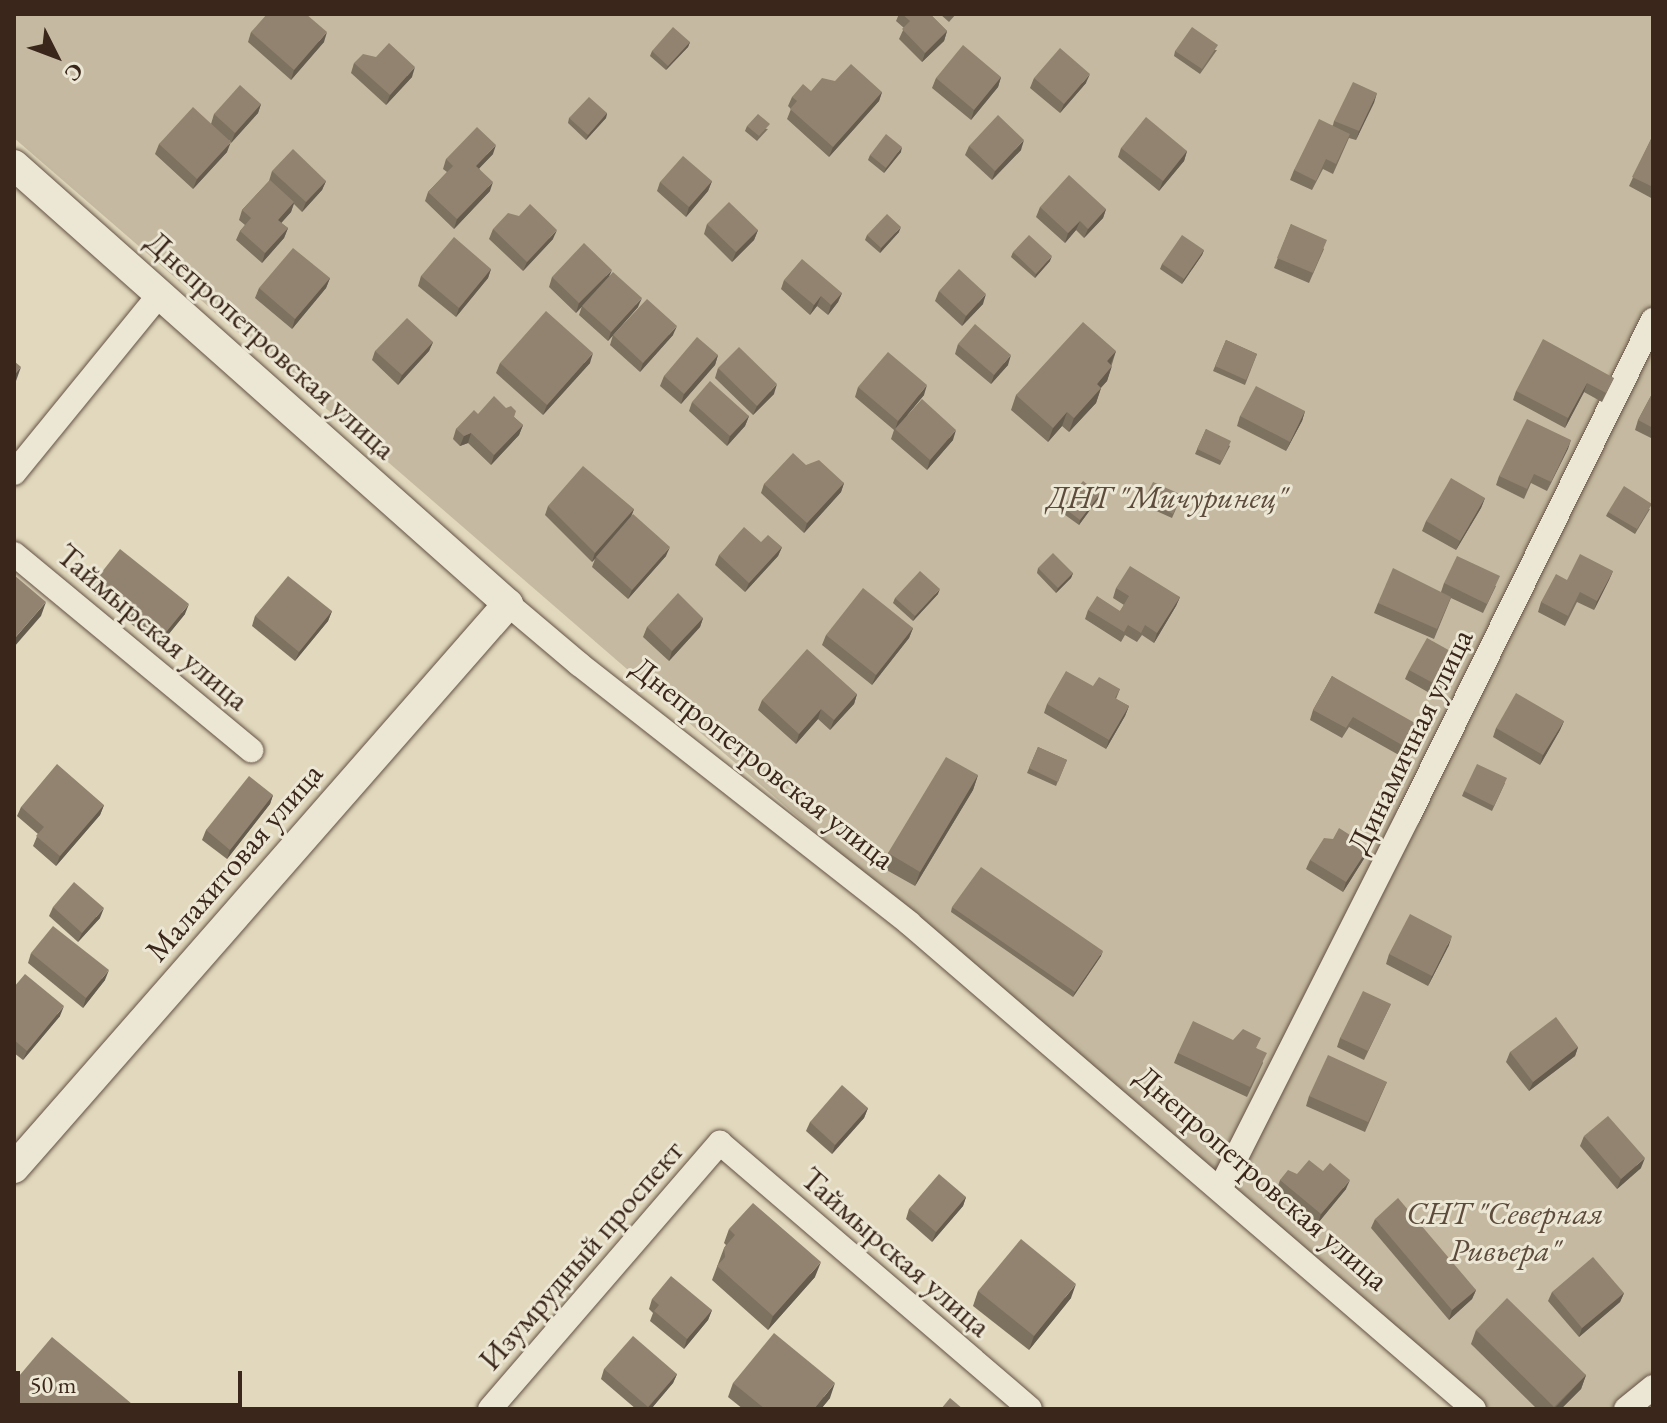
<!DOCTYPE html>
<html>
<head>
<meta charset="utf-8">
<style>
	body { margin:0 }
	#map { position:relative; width:1667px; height:1423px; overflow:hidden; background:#e1d8bd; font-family:"EB Garamond",serif }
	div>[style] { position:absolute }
	.green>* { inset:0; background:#c5baa1 }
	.roads { filter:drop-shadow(0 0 2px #645243) drop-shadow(0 0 2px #645243) }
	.minor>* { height:24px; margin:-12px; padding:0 12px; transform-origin:12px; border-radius:12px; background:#ece6d4 }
	.tertiary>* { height:30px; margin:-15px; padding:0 15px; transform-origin:15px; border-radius:15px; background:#ece6d4 }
	.wall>* { inset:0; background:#7d715f }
	.shaded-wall>* { inset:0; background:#665c4e }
	.building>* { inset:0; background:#91836f }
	span { translate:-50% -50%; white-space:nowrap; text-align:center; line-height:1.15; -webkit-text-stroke:6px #ece6d4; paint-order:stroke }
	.street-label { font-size:32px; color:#3a261a }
	.park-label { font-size:32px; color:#5d4b3c; font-style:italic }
	.frame { position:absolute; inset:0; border:16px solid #3a261a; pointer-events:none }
	.north { position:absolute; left:16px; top:16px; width:80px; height:80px; -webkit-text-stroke:6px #ece6d4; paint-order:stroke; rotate:132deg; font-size:22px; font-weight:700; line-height:32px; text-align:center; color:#3a261a }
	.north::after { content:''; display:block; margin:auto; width:28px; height:36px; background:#3a261a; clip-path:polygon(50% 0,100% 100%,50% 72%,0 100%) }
	.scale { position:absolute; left:16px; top:1371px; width:226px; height:36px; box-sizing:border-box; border:4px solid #3a261a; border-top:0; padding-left:10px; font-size:24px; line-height:28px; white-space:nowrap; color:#3a261a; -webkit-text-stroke:6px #ece6d4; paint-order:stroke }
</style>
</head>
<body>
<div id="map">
	<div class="green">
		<i style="clip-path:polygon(14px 14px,1653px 14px,1653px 1409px,1481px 1409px,14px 138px)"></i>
	</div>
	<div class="roads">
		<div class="minor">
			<i style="left:14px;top:473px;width:231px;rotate:-50.8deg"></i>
			<i style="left:14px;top:554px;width:308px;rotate:39.6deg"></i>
			<i style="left:508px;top:604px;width:93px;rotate:40.2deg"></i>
			<i style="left:579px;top:664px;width:420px;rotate:38.1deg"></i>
			<i style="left:909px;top:923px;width:745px;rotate:40.7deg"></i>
			<i style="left:1220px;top:1189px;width:419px;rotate:-63.2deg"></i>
			<i style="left:1409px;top:815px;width:552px;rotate:-63.76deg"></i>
			<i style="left:490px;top:1409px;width:352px;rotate:-49.2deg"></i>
			<i style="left:720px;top:1143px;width:408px;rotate:40.6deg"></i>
			<i style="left:1626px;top:1409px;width:35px;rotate:-39deg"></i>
		</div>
		<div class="tertiary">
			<i style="left:14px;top:165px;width:661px;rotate:41.63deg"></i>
			<i style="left:508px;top:604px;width:750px;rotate:131.21deg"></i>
		</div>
	</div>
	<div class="wall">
		<i style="clip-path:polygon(899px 14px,930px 14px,947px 31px,944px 41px,922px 62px,899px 39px,904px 28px,896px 21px)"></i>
		<i style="clip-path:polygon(940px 14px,956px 14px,949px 22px)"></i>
		<i style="clip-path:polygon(251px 32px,324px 42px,291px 80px,248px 42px)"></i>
		<i style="clip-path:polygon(690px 42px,688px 47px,666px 70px,650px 56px,652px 51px)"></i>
		<i style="clip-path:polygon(1217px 50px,1200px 74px,1174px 56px,1175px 51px)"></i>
		<i style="clip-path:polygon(354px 63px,412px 77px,386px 105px,351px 73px)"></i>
		<i style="clip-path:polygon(1001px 77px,998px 87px,971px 120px,932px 88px,936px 78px)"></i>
		<i style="clip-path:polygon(1034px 78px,1086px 83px,1060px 113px,1030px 88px)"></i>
		<i style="clip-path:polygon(811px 91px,882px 92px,879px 101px,829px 157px,787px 119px,791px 109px,788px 106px,792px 97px)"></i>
		<i style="clip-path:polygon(1377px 93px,1356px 140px,1349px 138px,1333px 174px,1323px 169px,1312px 190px,1290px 180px,1294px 170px,1333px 125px,1334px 121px)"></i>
		<i style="clip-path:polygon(261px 104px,258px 113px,231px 143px,229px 140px,227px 152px,193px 189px,155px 154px,159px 144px,211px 124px,214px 114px)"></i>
		<i style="clip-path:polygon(607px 113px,606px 118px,586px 140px,568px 123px,569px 118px)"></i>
		<i style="clip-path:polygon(747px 126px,768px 129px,757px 141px,745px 131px)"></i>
		<i style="clip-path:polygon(1653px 135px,1653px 199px,1629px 186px)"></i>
		<i style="clip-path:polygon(969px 146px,1021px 150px,992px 180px,965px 155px)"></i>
		<i style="clip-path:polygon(1121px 148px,1187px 151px,1184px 161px,1159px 191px,1118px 157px)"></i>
		<i style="clip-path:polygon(901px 152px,884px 173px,868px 160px,870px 155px)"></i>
		<i style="clip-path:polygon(493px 154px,479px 168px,490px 191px,454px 229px,425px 201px,428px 192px,447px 172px,443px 169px,446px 159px)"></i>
		<i style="clip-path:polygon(272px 171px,326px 181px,322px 190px,302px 212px,294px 204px,291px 212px,281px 223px,288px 228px,284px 238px,262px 263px,236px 240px,240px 231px,245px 225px,239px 220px,242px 210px,269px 181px)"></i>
		<i style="clip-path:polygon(712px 181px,708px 191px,686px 217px,657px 191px,660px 182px)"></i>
		<i style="clip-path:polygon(1040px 207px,1106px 209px,1103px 218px,1084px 238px,1076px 230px,1065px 243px,1036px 217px)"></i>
		<i style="clip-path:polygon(707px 224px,758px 230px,754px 240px,732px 262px,704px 234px)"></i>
		<i style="clip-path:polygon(1291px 224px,1324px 249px,1309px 283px,1274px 268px)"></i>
		<i style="clip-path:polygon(493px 229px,553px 239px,523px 271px,489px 239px)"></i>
		<i style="clip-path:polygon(899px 232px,880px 253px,865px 240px,867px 235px)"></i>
		<i style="clip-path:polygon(1204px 250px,1202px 255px,1182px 284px,1160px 269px,1162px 264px)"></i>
		<i style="clip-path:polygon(1013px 252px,1050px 261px,1035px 278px,1011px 257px)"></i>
		<i style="clip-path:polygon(491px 269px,488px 278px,456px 317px,418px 286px,421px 276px)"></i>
		<i style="clip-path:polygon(609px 276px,638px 307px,608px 341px,579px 315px,582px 306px,576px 313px,549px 287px,552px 277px)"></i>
		<i style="clip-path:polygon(330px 278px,326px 288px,292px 329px,255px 298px,259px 288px)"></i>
		<i style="clip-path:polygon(784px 280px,842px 293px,838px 302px,828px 315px,817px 306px,810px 315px,781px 289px)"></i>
		<i style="clip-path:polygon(939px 291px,983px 304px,962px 326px,935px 301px)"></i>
		<i style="clip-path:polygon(613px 335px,673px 335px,640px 372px,610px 345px)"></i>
		<i style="clip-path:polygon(1226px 340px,1257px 354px,1245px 385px,1213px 371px)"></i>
		<i style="clip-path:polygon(433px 342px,429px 351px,398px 385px,372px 360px,375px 351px)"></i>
		<i style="clip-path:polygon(958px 344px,1008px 365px,991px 384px,955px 354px)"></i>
		<i style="clip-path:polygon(1116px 351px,1107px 381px,1101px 388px,1096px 403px,1069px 432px,1062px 426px,1048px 442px,1011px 410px,1016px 395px)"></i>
		<i style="clip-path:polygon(718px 355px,715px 365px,681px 404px,660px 386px,664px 376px)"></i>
		<i style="clip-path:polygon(500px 363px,590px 363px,543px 415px,496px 373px)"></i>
		<i style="clip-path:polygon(718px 368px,774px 394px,753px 415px,715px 378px)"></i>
		<i style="clip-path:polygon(1614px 378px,1602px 402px,1584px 392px,1565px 428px,1513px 400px,1516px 391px)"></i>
		<i style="clip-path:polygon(858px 387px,924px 395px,907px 415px,953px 440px,927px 470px,891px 439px,894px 430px,855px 397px)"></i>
		<i style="clip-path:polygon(1653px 392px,1653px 439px,1635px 430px,1638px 420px)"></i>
		<i style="clip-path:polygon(692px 402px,749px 416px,745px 426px,727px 446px,689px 411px)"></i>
		<i style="clip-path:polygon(1305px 411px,1302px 421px,1286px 451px,1237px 426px,1240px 416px)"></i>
		<i style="clip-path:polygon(478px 414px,514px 417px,523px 425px,519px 435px,491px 465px,468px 443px,460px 446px,453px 439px,456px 429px)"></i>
		<i style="clip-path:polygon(1206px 429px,1230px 446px,1220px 465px,1195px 454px)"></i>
		<i style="clip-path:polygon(1571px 440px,1547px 491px,1531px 483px,1524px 499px,1496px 485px,1499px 476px)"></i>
		<i style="clip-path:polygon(806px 465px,844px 483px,841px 492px,804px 533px,761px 493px,764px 484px)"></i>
		<i style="clip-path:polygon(1100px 494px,1098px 499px,1079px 525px,1061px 512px,1063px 507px)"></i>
		<i style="clip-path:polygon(1182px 495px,1172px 518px,1143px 505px,1144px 500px)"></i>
		<i style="clip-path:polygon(1485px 498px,1481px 508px,1456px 550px,1422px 531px,1426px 521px)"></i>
		<i style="clip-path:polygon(548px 506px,634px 509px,631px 517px,666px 556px,628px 599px,592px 567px,595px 559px,592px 562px,545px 515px)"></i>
		<i style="clip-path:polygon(1650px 509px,1635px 534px,1606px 516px,1608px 512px)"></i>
		<i style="clip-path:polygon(782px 547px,778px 556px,745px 592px,715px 565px,719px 555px)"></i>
		<i style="clip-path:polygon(1038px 568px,1073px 573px,1071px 578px,1056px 593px,1037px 573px)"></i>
		<i style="clip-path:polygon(1613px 571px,1609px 580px,1594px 610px,1577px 602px,1565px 626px,1538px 612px,1541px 602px,1567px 580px)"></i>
		<i style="clip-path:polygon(94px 582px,185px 614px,159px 646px,91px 592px)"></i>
		<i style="clip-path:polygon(1444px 583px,1496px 586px,1483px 613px,1451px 598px,1434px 639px,1374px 613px,1378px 603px,1441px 592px)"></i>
		<i style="clip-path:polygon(1116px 588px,1180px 597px,1176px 606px,1154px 643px,1142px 635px,1137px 642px,1125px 635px,1121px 642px,1085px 619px,1088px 610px,1120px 611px,1124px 605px,1113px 598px)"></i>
		<i style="clip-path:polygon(938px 594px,913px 621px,893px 603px,895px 598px)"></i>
		<i style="clip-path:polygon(332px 611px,328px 621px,295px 661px,252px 626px,255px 616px)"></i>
		<i style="clip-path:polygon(703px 618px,700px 627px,669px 661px,643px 637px,647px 627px)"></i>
		<i style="clip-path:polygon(913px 628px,909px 638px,872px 685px,822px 645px,826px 635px)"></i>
		<i style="clip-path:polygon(1461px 657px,1458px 667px,1440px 699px,1405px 679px,1409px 670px)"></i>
		<i style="clip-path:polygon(1332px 676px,1419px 737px,1406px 759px,1349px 727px,1342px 738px,1310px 720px,1313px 710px)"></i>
		<i style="clip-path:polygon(1093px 686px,1120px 689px,1116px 699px,1129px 706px,1125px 716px,1106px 749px,1044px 713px,1047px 704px)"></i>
		<i style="clip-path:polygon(857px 694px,854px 704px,830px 730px,818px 719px,796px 744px,758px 710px,762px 700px)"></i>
		<i style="clip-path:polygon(1564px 721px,1560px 730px,1540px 765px,1493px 737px,1496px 728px)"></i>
		<i style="clip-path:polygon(1038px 747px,1067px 760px,1056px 786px,1027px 773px)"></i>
		<i style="clip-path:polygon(978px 775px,973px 790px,915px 886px,883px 868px,888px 853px)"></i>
		<i style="clip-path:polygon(1505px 783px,1492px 811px,1462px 796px,1464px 791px)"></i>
		<i style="clip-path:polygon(273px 795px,270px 804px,227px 859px,202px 840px,206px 830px)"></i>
		<i style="clip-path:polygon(104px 805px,100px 815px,56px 866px,33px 846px,38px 834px,17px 816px,21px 807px)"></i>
		<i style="clip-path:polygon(1369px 847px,1365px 857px,1343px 892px,1306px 869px,1310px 860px)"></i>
		<i style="clip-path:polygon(53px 907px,100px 918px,78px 942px,49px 916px)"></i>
		<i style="clip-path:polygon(952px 907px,1101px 956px,1073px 997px,951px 912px)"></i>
		<i style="clip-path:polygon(1449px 945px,1428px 986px,1386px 964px,1389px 954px)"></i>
		<i style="clip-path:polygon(31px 953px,105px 980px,83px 1008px,28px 963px)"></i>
		<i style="clip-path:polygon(14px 987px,60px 1016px,23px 1060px,14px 1053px)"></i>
		<i style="clip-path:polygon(1391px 1004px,1364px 1060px,1337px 1047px,1340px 1038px)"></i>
		<i style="clip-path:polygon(1233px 1040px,1257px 1049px,1263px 1063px,1247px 1097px,1174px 1063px,1178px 1053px)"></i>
		<i style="clip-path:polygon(1578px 1047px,1575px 1056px,1529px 1091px,1506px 1062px,1510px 1052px)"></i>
		<i style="clip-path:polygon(1387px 1082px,1365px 1132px,1306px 1106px,1309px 1096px)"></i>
		<i style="clip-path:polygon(868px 1108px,864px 1118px,832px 1154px,806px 1131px,810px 1122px)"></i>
		<i style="clip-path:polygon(1584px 1136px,1641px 1168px,1617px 1189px,1580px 1146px)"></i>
		<i style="clip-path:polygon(1297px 1174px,1346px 1189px,1318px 1223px,1277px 1189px,1280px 1180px)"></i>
		<i style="clip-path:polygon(966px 1197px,963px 1206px,932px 1242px,906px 1219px,909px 1209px)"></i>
		<i style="clip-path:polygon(1375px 1219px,1476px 1290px,1472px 1299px,1449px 1320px,1371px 1228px)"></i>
		<i style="clip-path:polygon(729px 1229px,815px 1277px,768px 1330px,712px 1280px,724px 1248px,726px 1245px,724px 1243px)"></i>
		<i style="clip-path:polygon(978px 1291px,1071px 1298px,1029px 1350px,973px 1306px)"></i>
		<i style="clip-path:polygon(1552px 1292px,1624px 1293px,1620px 1302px,1579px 1337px,1548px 1301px)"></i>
		<i style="clip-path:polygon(652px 1299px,712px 1310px,708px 1320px,684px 1349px,650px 1321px,653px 1313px,649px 1309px)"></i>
		<i style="clip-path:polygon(1476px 1330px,1586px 1375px,1581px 1389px,1561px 1409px,1537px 1409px,1471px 1344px)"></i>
		<i style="clip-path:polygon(604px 1369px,677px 1374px,673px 1383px,651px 1409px,636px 1409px,601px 1379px)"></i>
		<i style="clip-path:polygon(733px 1383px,830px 1398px,821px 1409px,743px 1409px,728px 1397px)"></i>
	</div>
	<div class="shaded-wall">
		<i style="clip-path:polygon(947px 31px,944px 41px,922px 62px,925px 53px)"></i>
		<i style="clip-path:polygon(327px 32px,324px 42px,291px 80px,294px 70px)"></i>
		<i style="clip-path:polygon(690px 42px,688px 47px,666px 70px,668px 66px)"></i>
		<i style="clip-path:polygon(415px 67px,412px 77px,386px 105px,390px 95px)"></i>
		<i style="clip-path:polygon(1090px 74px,1086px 83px,1060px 113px,1064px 104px)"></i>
		<i style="clip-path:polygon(1001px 77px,998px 87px,971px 120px,974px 110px)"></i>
		<i style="clip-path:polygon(882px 92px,879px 101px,829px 157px,833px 147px)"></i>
		<i style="clip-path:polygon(1377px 93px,1374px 103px,1356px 140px,1359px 131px)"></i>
		<i style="clip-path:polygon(261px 104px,258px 113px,231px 143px,235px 133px)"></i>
		<i style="clip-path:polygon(607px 113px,606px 118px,586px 140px,588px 135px)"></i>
		<i style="clip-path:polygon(1024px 140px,1021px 150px,992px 180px,995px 171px)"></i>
		<i style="clip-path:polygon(231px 142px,227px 152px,193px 189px,197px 179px)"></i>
		<i style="clip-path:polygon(496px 145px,493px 154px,473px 175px,476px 166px)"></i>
		<i style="clip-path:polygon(902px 147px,901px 152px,884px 173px,886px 168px)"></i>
		<i style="clip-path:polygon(1187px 151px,1184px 161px,1159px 191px,1163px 181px)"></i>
		<i style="clip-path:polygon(326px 181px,322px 190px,302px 212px,306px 202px)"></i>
		<i style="clip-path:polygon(712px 181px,708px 191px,686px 217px,689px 207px)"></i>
		<i style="clip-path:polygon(493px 182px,490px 191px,454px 229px,457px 219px)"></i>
		<i style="clip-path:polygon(294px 202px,291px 212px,275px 230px,278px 220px)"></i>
		<i style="clip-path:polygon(1106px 209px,1103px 218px,1084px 238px,1088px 229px)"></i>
		<i style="clip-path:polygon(1080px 221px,1076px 230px,1065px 243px,1068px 233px)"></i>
		<i style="clip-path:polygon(901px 227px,899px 232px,880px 253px,881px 248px)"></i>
		<i style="clip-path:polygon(288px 228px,284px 238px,262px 263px,265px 253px)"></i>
		<i style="clip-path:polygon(557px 230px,553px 239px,523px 271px,527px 262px)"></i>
		<i style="clip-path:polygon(758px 230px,754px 240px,732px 262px,736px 252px)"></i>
		<i style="clip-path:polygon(1204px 250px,1202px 255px,1182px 284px,1184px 279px)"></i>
		<i style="clip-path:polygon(1052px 256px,1050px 261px,1035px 278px,1036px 274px)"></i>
		<i style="clip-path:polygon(491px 269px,488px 278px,456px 317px,459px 308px)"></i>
		<i style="clip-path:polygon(612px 270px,608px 279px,576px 313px,579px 303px)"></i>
		<i style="clip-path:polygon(330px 278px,326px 288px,292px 329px,295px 319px)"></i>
		<i style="clip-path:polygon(842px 293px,838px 302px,828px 315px,831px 305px)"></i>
		<i style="clip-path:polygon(986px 294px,983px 304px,962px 326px,966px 316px)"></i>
		<i style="clip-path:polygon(821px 296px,817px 306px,810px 315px,814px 305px)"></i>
		<i style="clip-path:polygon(642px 298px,638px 307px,608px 341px,611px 332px)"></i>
		<i style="clip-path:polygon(677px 326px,673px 335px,640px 372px,643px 363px)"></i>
		<i style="clip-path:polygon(433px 342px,429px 351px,398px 385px,402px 375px)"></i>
		<i style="clip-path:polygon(1116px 351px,1110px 366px,1107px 361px)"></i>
		<i style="clip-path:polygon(593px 353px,590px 363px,543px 415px,547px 405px)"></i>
		<i style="clip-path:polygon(718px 355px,715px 365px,681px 404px,684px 394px)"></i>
		<i style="clip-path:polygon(1011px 355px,1008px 365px,991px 384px,994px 375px)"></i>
		<i style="clip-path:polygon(1112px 366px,1107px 381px,1091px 398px,1097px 384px)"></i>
		<i style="clip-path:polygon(21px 367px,16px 381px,14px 384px,14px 375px)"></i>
		<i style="clip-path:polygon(1587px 383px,1584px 392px,1565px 428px,1568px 418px)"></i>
		<i style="clip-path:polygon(777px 384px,774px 394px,753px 415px,757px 406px)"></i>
		<i style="clip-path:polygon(927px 385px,924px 395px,895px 430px,898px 421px)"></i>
		<i style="clip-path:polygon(1101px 388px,1096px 403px,1069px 432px,1074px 418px)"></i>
		<i style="clip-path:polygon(1305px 411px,1302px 421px,1286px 451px,1290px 442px)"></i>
		<i style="clip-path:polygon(1067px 412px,1062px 426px,1048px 442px,1053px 428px)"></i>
		<i style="clip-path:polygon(749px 416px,745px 426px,727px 446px,730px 436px)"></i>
		<i style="clip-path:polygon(523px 425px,519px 435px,491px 465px,494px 455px)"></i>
		<i style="clip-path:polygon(956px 430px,953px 440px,927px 470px,930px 460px)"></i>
		<i style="clip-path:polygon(471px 433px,468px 443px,460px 446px,464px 436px)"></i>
		<i style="clip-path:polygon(1571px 440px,1568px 449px,1547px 491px,1551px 482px)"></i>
		<i style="clip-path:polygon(844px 483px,841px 492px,804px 533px,807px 523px)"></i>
		<i style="clip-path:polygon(1100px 494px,1098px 499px,1079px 525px,1080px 520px)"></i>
		<i style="clip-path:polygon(1485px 498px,1481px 508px,1456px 550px,1460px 541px)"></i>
		<i style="clip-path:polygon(634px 509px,630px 519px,592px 562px,595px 553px)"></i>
		<i style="clip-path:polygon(670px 547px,666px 556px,628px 599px,632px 590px)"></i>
		<i style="clip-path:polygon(782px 547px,778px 556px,745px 592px,749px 583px)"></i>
		<i style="clip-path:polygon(1613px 571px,1609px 580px,1594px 610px,1597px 601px)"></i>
		<i style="clip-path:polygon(1073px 573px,1071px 578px,1056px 593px,1058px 588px)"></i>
		<i style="clip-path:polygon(940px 589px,938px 594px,913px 621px,915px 616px)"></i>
		<i style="clip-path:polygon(1180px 597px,1176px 606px,1154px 643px,1157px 633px)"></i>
		<i style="clip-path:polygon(46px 602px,41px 616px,14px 647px,14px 639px)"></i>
		<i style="clip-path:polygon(189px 604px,185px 614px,159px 646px,162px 637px)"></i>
		<i style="clip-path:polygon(332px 611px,328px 621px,295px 661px,299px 652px)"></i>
		<i style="clip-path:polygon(703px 618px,700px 627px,669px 661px,672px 651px)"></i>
		<i style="clip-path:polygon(913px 628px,909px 638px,872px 685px,876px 675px)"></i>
		<i style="clip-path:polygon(1461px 657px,1458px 667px,1440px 699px,1444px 689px)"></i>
		<i style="clip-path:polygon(857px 694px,854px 704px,830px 730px,834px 720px)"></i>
		<i style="clip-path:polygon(1129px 706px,1125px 716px,1106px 749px,1109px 740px)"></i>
		<i style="clip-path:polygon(821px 709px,818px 719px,796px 744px,799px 734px)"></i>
		<i style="clip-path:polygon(1564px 721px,1560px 730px,1540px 765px,1543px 755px)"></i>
		<i style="clip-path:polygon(1422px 727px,1419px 737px,1406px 759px,1409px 749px)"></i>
		<i style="clip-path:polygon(978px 775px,973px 790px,915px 886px,920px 872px)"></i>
		<i style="clip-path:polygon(273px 795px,270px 804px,227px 859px,230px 850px)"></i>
		<i style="clip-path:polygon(104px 805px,100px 815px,56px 866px,60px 856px)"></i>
		<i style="clip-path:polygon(1369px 847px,1365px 857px,1343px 892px,1346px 882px)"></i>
		<i style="clip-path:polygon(104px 908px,100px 918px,78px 942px,82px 933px)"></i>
		<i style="clip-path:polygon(1452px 936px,1449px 945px,1428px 986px,1432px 976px)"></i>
		<i style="clip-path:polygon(1103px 951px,1101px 956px,1073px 997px,1075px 992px)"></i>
		<i style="clip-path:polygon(109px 970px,105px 980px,83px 1008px,86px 998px)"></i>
		<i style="clip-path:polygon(64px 1006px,60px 1016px,23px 1060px,27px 1051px)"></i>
		<i style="clip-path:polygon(1578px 1047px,1575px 1056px,1529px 1091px,1533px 1082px)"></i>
		<i style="clip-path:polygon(868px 1108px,864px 1118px,832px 1154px,835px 1145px)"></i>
		<i style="clip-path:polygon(1645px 1158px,1641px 1168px,1617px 1189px,1621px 1179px)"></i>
		<i style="clip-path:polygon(1350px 1180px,1346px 1189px,1318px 1223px,1321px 1214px)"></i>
		<i style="clip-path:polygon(966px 1197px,963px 1206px,932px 1242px,936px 1232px)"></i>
		<i style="clip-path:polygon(821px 1262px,815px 1277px,768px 1330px,773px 1316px)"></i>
		<i style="clip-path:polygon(1076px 1284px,1071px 1298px,1029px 1350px,1034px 1336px)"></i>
		<i style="clip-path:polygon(1476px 1290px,1472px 1299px,1449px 1320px,1452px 1310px)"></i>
		<i style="clip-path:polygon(1624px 1293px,1620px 1302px,1579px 1337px,1582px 1328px)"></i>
		<i style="clip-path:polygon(712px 1310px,708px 1320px,684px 1349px,687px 1339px)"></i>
		<i style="clip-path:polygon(677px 1374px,673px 1383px,651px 1409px,647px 1409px)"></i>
		<i style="clip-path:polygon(1586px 1375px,1581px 1389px,1561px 1409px,1554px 1409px)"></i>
		<i style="clip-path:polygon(835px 1383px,830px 1398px,821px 1409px,814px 1409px)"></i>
	</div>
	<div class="building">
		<i style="clip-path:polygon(267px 14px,306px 14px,327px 32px,294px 70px,251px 32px)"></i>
		<i style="clip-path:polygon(902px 14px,930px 14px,947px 31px,925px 53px,902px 29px,910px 21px)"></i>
		<i style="clip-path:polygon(673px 27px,690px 42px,668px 66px,652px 51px)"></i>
		<i style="clip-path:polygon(1192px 27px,1218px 45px,1202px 69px,1175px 51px)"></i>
		<i style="clip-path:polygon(389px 43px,415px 67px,390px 95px,354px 63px,363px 54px,376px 57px)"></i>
		<i style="clip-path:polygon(963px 45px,1001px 77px,974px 110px,936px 78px)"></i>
		<i style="clip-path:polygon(1060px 48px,1090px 74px,1064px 104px,1034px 78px)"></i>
		<i style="clip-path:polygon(851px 64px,882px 92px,833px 147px,790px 109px,797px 101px,792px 97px,803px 84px,811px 91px,822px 78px,835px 81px)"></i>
		<i style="clip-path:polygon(1353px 82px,1377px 93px,1359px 131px,1334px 121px)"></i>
		<i style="clip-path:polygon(240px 85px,261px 104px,235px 133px,214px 114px)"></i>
		<i style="clip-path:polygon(589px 97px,607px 113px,588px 135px,569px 118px)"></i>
		<i style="clip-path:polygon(193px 107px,231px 142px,197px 179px,159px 144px)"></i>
		<i style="clip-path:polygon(758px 114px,770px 124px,759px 136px,747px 126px)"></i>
		<i style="clip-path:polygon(998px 115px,1024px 140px,995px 171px,969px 146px)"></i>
		<i style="clip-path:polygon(1146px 117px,1187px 151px,1163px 181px,1121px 148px)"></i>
		<i style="clip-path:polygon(1319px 119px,1350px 134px,1336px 164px,1326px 159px,1316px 181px,1294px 170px)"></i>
		<i style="clip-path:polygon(477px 127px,496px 145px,476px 166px,493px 182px,457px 219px,428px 192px,453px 166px,446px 159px)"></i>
		<i style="clip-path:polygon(886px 134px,902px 147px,886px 168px,870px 155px)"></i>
		<i style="clip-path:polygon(1653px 135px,1653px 187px,1632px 177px)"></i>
		<i style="clip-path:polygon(293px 149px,326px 181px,306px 202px,272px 171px)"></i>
		<i style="clip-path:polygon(683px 156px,712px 181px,689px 207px,660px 182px)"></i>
		<i style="clip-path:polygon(1069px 175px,1106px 209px,1088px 229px,1080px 221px,1068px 233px,1040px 207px)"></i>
		<i style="clip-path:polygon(270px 180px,294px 202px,278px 220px,288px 228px,265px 253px,240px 231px,251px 218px,242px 210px)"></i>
		<i style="clip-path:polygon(729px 202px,758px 230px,736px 252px,707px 224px)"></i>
		<i style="clip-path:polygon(530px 204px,557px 230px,527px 262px,493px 229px,508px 213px,519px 216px)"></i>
		<i style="clip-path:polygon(887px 214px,901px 227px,881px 248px,867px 235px)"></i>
		<i style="clip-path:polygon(1291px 224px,1327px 240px,1313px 273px,1277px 258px)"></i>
		<i style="clip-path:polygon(1029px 235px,1052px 256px,1036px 274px,1013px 252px)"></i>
		<i style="clip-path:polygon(1182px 235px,1204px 250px,1184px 279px,1162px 264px)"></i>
		<i style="clip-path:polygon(454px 237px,491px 269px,459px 308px,421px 276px)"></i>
		<i style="clip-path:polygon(584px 243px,612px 270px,579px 303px,552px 277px)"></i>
		<i style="clip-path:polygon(293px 248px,330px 278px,295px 319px,259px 288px)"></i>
		<i style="clip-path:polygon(802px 259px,842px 293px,831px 305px,821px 296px,814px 305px,784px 280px)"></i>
		<i style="clip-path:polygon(959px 269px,986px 294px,966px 316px,939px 291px)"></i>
		<i style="clip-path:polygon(613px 272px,642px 298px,611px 332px,582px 306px)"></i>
		<i style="clip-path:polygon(647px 299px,677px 326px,643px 363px,613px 335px)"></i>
		<i style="clip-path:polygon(546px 311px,593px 353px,547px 405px,500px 363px)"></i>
		<i style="clip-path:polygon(407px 318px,433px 342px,402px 375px,375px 351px)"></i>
		<i style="clip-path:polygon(1083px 322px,1116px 351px,1107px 361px,1112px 366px,1097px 384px,1101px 388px,1074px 418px,1067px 412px,1053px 428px,1016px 395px)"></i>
		<i style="clip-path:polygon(975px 324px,1011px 355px,994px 375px,958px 344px)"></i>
		<i style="clip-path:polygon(697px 337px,718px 355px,684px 394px,664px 376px)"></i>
		<i style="clip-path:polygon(1543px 339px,1614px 378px,1606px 393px,1587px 383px,1568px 418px,1516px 391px)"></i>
		<i style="clip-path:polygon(1226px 340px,1257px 354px,1246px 380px,1215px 366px)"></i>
		<i style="clip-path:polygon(739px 347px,777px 384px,757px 406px,718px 368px)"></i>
		<i style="clip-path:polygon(888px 352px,927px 385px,898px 421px,858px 387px)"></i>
		<i style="clip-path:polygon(14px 361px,21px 367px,14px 375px)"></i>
		<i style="clip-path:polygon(710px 381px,749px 416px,730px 436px,692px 402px)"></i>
		<i style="clip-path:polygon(1256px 386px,1305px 411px,1290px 442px,1240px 416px)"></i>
		<i style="clip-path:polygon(1653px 392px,1653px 428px,1638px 420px)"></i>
		<i style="clip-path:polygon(494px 396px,506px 408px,511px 406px,516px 411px,514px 417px,523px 425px,494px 455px,471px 433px,464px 436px,456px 429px,474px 410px,478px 414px)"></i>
		<i style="clip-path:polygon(922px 399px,956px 430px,930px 460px,895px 429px)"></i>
		<i style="clip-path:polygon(1527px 419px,1571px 440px,1551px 482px,1534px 474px,1527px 489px,1499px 476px)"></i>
		<i style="clip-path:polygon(1206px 429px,1231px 441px,1222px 461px,1197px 449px)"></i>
		<i style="clip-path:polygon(793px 453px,806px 465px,819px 460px,844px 483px,807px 523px,764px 484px)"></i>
		<i style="clip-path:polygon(583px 466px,634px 509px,595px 553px,548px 506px)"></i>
		<i style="clip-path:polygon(1451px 478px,1485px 498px,1460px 541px,1426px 521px)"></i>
		<i style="clip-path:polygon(1083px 481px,1100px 494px,1080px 520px,1063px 507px)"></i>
		<i style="clip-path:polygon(1153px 482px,1182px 495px,1173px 514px,1144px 500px)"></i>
		<i style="clip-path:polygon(1624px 486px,1652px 504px,1637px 529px,1608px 512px)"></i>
		<i style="clip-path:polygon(633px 514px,670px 547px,632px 590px,596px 557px)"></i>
		<i style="clip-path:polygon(744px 527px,761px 542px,768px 535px,782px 547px,749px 583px,719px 555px)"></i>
		<i style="clip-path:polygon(120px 549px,189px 604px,162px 637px,94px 582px)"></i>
		<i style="clip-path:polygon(1053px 553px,1073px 573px,1058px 588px,1038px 568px)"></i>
		<i style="clip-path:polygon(1580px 554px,1613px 571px,1597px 601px,1580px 592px,1568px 616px,1541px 602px,1556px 574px,1567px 580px)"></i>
		<i style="clip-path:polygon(1457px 556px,1500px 576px,1487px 604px,1444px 583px)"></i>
		<i style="clip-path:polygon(1130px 566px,1180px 597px,1157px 633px,1145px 625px,1141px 633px,1128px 625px,1124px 632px,1088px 610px,1097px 596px,1120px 611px,1129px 596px,1116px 588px)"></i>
		<i style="clip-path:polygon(1393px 568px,1451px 597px,1437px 629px,1378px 603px)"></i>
		<i style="clip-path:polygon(920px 571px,940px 589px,915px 616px,895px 598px)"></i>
		<i style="clip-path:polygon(14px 575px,46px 602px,14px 639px)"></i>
		<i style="clip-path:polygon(288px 576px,332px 611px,299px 652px,255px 616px)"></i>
		<i style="clip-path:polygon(863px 588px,913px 628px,876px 675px,826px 635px)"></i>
		<i style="clip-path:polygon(678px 593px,703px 618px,672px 651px,647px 627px)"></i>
		<i style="clip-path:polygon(1427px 638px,1461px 657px,1444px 689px,1409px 670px)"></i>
		<i style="clip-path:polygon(807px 649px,857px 694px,834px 720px,821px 709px,799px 734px,762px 700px)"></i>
		<i style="clip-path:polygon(1066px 671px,1093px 686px,1099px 677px,1120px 689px,1115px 698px,1129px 706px,1109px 740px,1047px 704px)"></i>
		<i style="clip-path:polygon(1332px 676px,1422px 727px,1409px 749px,1353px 717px,1346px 728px,1313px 710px)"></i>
		<i style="clip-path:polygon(1516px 693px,1564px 721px,1543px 755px,1496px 728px)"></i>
		<i style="clip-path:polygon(1038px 747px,1067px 760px,1058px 782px,1029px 768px)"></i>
		<i style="clip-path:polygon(946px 757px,978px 775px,920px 872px,888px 853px)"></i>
		<i style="clip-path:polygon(57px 764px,104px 805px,60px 856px,36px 836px,44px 827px,21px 807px)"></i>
		<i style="clip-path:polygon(1477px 764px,1507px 778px,1494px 806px,1464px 791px)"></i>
		<i style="clip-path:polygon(249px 776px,273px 795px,230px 850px,206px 830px)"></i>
		<i style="clip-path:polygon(1339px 828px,1369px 847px,1346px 882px,1310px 860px,1324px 838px,1333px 839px)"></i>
		<i style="clip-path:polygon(981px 867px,1103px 951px,1075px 992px,952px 907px)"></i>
		<i style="clip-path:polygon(74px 882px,104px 908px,82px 933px,53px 907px)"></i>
		<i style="clip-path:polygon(1410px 914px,1452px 936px,1432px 976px,1389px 954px)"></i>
		<i style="clip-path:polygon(53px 926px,109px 970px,86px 998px,31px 953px)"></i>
		<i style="clip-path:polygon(25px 974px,64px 1006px,27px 1051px,14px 1040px,14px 987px)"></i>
		<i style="clip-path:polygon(1363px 991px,1391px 1004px,1368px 1051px,1340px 1038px)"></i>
		<i style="clip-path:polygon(1556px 1017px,1578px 1047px,1533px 1082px,1510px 1052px)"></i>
		<i style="clip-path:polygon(1193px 1021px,1233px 1040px,1243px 1029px,1261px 1038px,1256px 1048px,1267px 1053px,1250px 1087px,1178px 1053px)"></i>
		<i style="clip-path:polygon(1328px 1055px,1387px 1082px,1368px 1122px,1309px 1096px)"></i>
		<i style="clip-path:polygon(842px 1085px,868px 1108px,835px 1145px,810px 1122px)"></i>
		<i style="clip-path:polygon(1608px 1116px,1645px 1158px,1621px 1179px,1584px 1136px)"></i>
		<i style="clip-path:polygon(1309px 1160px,1323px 1171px,1330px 1163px,1350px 1180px,1321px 1214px,1280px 1180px,1288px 1170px,1297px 1174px)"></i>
		<i style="clip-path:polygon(939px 1174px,966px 1197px,936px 1232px,909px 1209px)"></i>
		<i style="clip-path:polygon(1398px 1198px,1476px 1290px,1452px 1310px,1375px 1219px)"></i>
		<i style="clip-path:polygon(753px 1203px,821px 1262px,773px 1316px,717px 1266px,725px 1257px,724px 1248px,735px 1235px,729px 1229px)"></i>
		<i style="clip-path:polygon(1021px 1239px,1076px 1284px,1034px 1336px,978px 1291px)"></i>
		<i style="clip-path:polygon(1593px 1257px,1624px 1293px,1582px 1328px,1552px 1292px)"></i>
		<i style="clip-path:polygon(671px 1276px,712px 1310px,687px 1339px,654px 1311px,659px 1305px,652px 1299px)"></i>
		<i style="clip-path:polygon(1507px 1298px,1586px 1375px,1554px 1407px,1476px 1330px)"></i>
		<i style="clip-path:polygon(774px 1333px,835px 1383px,814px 1409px,765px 1409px,733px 1383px)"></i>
		<i style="clip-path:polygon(633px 1336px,677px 1374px,648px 1407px,604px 1369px)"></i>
		<i style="clip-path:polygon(52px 1337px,138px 1409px,14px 1409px,14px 1382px)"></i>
		<i style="clip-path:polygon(950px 1398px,963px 1409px,941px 1409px)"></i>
	</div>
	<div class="street-label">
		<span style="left:271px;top:345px;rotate:42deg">Днепропетровская улица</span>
		<span style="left:153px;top:627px;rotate:40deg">Таймырская улица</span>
		<span style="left:1410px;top:741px;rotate:-64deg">Динамичная улица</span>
		<span style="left:763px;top:763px;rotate:38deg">Днепропетровская улица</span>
		<span style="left:234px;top:862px;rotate:-49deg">Малахитовая улица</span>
		<span style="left:1262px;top:1178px;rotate:41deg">Днепропетровская улица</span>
		<span style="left:896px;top:1252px;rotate:41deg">Таймырская улица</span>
		<span style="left:581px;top:1255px;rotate:-49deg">Изумрудный проспект</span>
	</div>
	<div class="park-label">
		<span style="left:1167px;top:497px">ДНТ "Мичуринец"</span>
		<span style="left:1505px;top:1232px">СНТ "Северная<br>Ривьера"</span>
	</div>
	<div class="frame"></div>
	<div class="north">С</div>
	<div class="scale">50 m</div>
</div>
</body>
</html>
